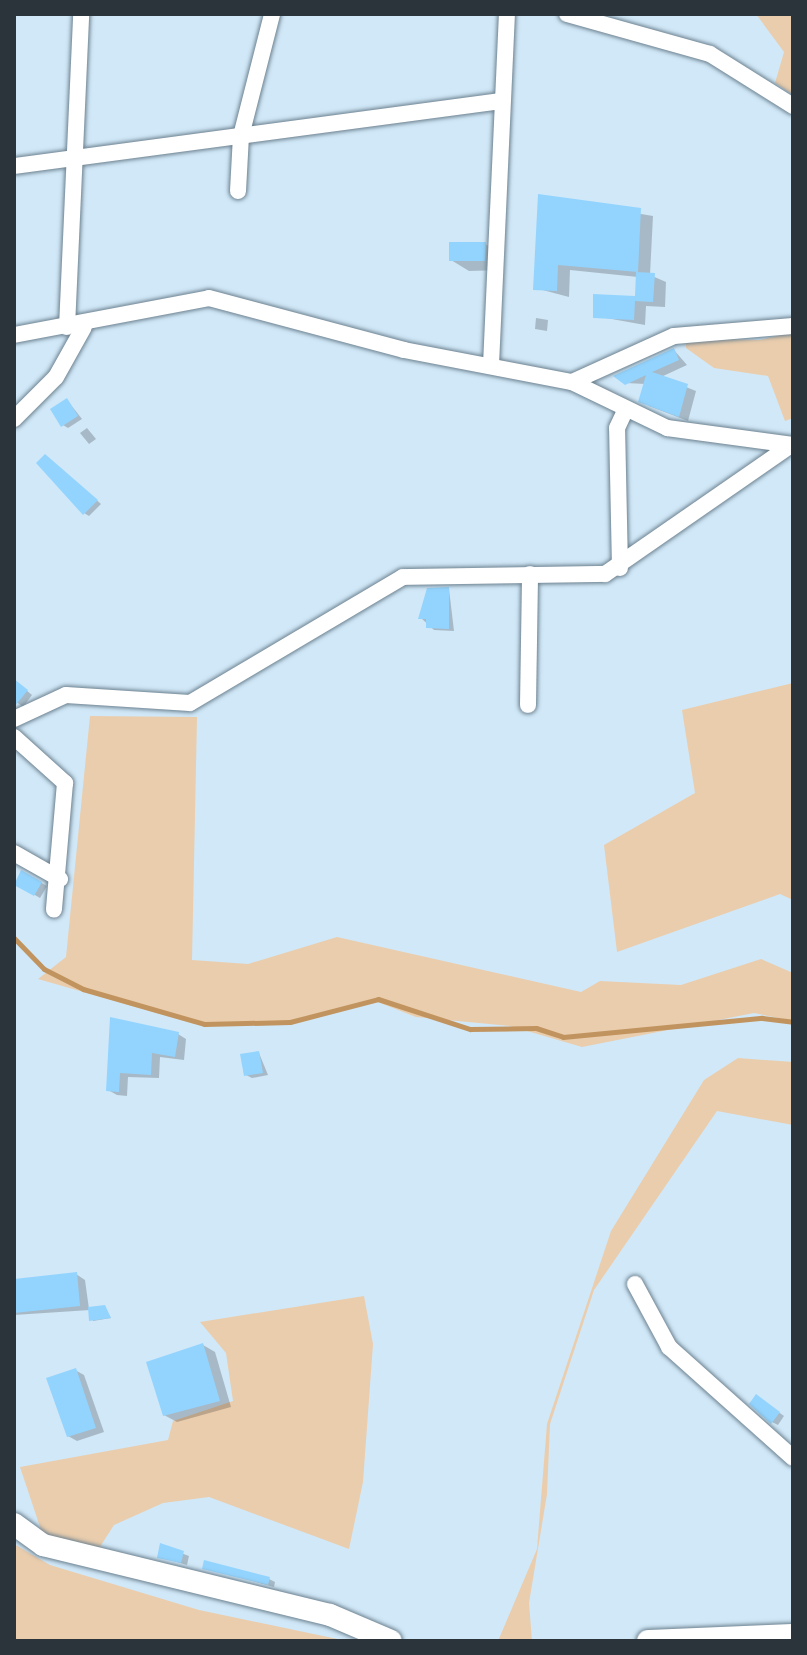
<!DOCTYPE html>
<html>
<head>
<meta charset="utf-8">
<style>
	body { margin:0 }
	#map { position:relative; width:807px; height:1655px; overflow:hidden; background:#d1e8f8; font-family:"IBM Plex Sans",sans-serif }
	div>[style] { position:absolute }
	.green>* { inset:0; background:#eacdad }
	.shadow>* { inset:0; background:#0003 }
	.stream>* { height:5px; margin:-2.5px; padding:0 2.5px; transform-origin:2.5px; border-radius:2.5px; background:#c1945f }
	.building>* { inset:0; background:#93d4fe }
	.roads { filter:drop-shadow(0 0 2px #6c818f) drop-shadow(0 0 2px #6c818f) }
	.minor>* { height:16px; margin:-8px; padding:0 8px; transform-origin:8px; border-radius:8px; background:#fff }
	.tertiary>* { height:22px; margin:-11px; padding:0 11px; transform-origin:11px; border-radius:11px; background:#fff }
	span { translate:-50% -50%; white-space:nowrap; text-align:center; line-height:1.15; -webkit-text-stroke:8px #d1e8f8; paint-order:stroke }
	.frame { position:absolute; inset:0; border:16px solid #2b343a; pointer-events:none }
</style>
</head>
<body>
<div id="map">
	<div class="green">
		<i style="clip-path:polygon(756px 14px,793px 14px,793px 95px,775px 83px,784px 52px)"></i>
		<i style="clip-path:polygon(793px 332px,793px 418px,785px 421px,768px 376px,714px 368px,686px 348px,686px 338px,760px 340px)"></i>
		<i style="clip-path:polygon(793px 683px,793px 900px,780px 894px,617px 952px,604px 845px,695px 793px,682px 710px)"></i>
		<i style="clip-path:polygon(90px 716px,197px 717px,192px 960px,248px 964px,337px 937px,581px 992px,600px 981px,681px 985px,761px 959px,793px 973px,793px 1021px,754px 1013px,582px 1047px,510px 1026px,416px 1017px,375px 1001px,288px 1023px,195px 1024px,38px 979px,66px 957px)"></i>
		<i style="clip-path:polygon(738px 1058px,793px 1062px,793px 1125px,717px 1111px,594px 1290px,550px 1424px,547px 1494px,529px 1603px,532px 1641px,498px 1641px,537px 1549px,547px 1424px,611px 1231px,704px 1080px)"></i>
		<i style="clip-path:polygon(364px 1296px,373px 1344px,363px 1482px,349px 1549px,209px 1497px,163px 1503px,114px 1525px,96px 1553px,44px 1539px,20px 1467px,168px 1440px,173px 1421px,233px 1401px,226px 1353px,200px 1322px)"></i>
		<i style="clip-path:polygon(14px 1544px,50px 1565px,199px 1610px,347px 1641px,14px 1641px)"></i>
	</div>
	<div class="shadow">
		<i style="clip-path:polygon(540px 197px,653px 216px,650px 275px,666px 282px,665px 307px,646px 306px,645px 325px,595px 316px,637px 298px,638px 277px,570px 270px,569px 297px,535px 288px)"></i>
		<i style="clip-path:polygon(485px 244px,503px 254px,502px 270px,469px 271px,451px 260px)"></i>
		<i style="clip-path:polygon(536px 318px,548px 320px,547px 331px,535px 329px)"></i>
		<i style="clip-path:polygon(674px 350px,687px 365px,661px 377px,696px 391px,688px 421px,649px 406px,645px 384px,626px 383px)"></i>
		<i style="clip-path:polygon(67px 400px,82px 419px,68px 428px,63px 425px)"></i>
		<i style="clip-path:polygon(87px 428px,96px 439px,89px 444px,80px 433px)"></i>
		<i style="clip-path:polygon(50px 459px,101px 504px,89px 516px,84px 513px)"></i>
		<i style="clip-path:polygon(449px 589px,454px 631px,434px 630px,421px 618px)"></i>
		<i style="clip-path:polygon(14px 680px,32px 695px,23px 707px,14px 700px)"></i>
		<i style="clip-path:polygon(22px 872px,47px 886px,40px 898px,16px 884px)"></i>
		<i style="clip-path:polygon(112px 1020px,178px 1034px,186px 1039px,184px 1060px,160px 1057px,159px 1078px,128px 1077px,127px 1096px,117px 1095px,108px 1090px)"></i>
		<i style="clip-path:polygon(259px 1053px,268px 1075px,252px 1078px,246px 1075px)"></i>
		<i style="clip-path:polygon(76px 1274px,85px 1280px,89px 1309px,104px 1307px,111px 1318px,93px 1321px,90px 1310px,14px 1315px,14px 1281px)"></i>
		<i style="clip-path:polygon(203px 1345px,215px 1352px,231px 1407px,177px 1422px,164px 1415px)"></i>
		<i style="clip-path:polygon(75px 1370px,84px 1375px,104px 1432px,77px 1441px,68px 1436px)"></i>
		<i style="clip-path:polygon(762px 1400px,784px 1416px,778px 1425px,772px 1422px)"></i>
		<i style="clip-path:polygon(162px 1546px,189px 1556px,187px 1565px,160px 1557px)"></i>
		<i style="clip-path:polygon(204px 1568px,269px 1579px,275px 1582px,274px 1587px)"></i>
	</div>
	<div class="stream">
		<i style="left:14px;top:938px;width:43px;rotate:45.9deg"></i>
		<i style="left:44px;top:969px;width:44px;rotate:27.1deg"></i>
		<i style="left:83px;top:989px;width:126px;rotate:16.1deg"></i>
		<i style="left:204px;top:1024px;width:86px;rotate:-1.3deg"></i>
		<i style="left:290px;top:1022px;width:91px;rotate:-14.6deg"></i>
		<i style="left:378px;top:999px;width:97px;rotate:18.1deg"></i>
		<i style="left:470px;top:1029px;width:66px;rotate:-0.9deg"></i>
		<i style="left:536px;top:1028px;width:28px;rotate:18deg"></i>
		<i style="left:563px;top:1037px;width:200px;rotate:-5.5deg"></i>
		<i style="left:762px;top:1018px;width:31px;rotate:7deg"></i>
	</div>
	<div class="building">
		<i style="clip-path:polygon(538px 194px,641px 208px,638px 272px,558px 265px,557px 291px,533px 290px)"></i>
		<i style="clip-path:polygon(449px 242px,486px 242px,485px 261px,449px 261px)"></i>
		<i style="clip-path:polygon(636px 272px,655px 273px,653px 302px,635px 301px,634px 320px,593px 318px,593px 294px,635px 296px)"></i>
		<i style="clip-path:polygon(674px 348px,679px 360px,652px 372px,688px 384px,679px 417px,638px 402px,646px 375px,625px 385px,613px 376px)"></i>
		<i style="clip-path:polygon(67px 398px,78px 416px,61px 427px,50px 409px)"></i>
		<i style="clip-path:polygon(45px 454px,98px 500px,83px 515px,36px 463px)"></i>
		<i style="clip-path:polygon(449px 587px,449px 629px,426px 628px,426px 619px,418px 619px,427px 588px)"></i>
		<i style="clip-path:polygon(14px 679px,28px 690px,14px 707px)"></i>
		<i style="clip-path:polygon(21px 870px,42px 882px,34px 896px,14px 885px)"></i>
		<i style="clip-path:polygon(110px 1017px,179px 1032px,175px 1057px,152px 1053px,151px 1075px,120px 1073px,119px 1092px,106px 1091px)"></i>
		<i style="clip-path:polygon(259px 1051px,263px 1073px,244px 1076px,240px 1054px)"></i>
		<i style="clip-path:polygon(77px 1272px,80px 1306px,14px 1313px,14px 1279px)"></i>
		<i style="clip-path:polygon(105px 1305px,111px 1318px,89px 1321px,88px 1307px)"></i>
		<i style="clip-path:polygon(203px 1343px,220px 1401px,163px 1416px,146px 1362px)"></i>
		<i style="clip-path:polygon(76px 1368px,96px 1428px,67px 1437px,46px 1378px)"></i>
		<i style="clip-path:polygon(756px 1394px,780px 1412px,771px 1424px,749px 1404px)"></i>
		<i style="clip-path:polygon(160px 1543px,184px 1551px,181px 1563px,157px 1558px)"></i>
		<i style="clip-path:polygon(204px 1560px,270px 1577px,268px 1585px,202px 1569px)"></i>
	</div>
	<div class="roads">
		<div class="minor">
			<i style="left:567px;top:14px;width:148px;rotate:15.6deg"></i>
			<i style="left:710px;top:54px;width:98px;rotate:32.1deg"></i>
			<i style="left:14px;top:166px;width:489px;rotate:-7.6deg"></i>
			<i style="left:238px;top:191px;width:55px;rotate:-86.9deg"></i>
			<i style="left:241px;top:136px;width:126px;rotate:-75.7deg"></i>
			<i style="left:67px;top:327px;width:313px;rotate:-87.4deg"></i>
			<i style="left:14px;top:335px;width:198px;rotate:-10.7deg"></i>
			<i style="left:209px;top:298px;width:202px;rotate:14.9deg"></i>
			<i style="left:404px;top:350px;width:171px;rotate:10.8deg"></i>
			<i style="left:572px;top:382px;width:106px;rotate:25.8deg"></i>
			<i style="left:667px;top:428px;width:127px;rotate:7.7deg"></i>
			<i style="left:491px;top:365px;width:351px;rotate:-87.4deg"></i>
			<i style="left:572px;top:382px;width:112px;rotate:-24.3deg"></i>
			<i style="left:674px;top:336px;width:119px;rotate:-4.8deg"></i>
			<i style="left:14px;top:419px;width:59px;rotate:-45deg"></i>
			<i style="left:56px;top:377px;width:57px;rotate:-60.8deg"></i>
			<i style="left:620px;top:568px;width:140px;rotate:-91.2deg"></i>
			<i style="left:617px;top:428px;width:19px;rotate:-65deg"></i>
			<i style="left:528px;top:705px;width:131px;rotate:-89.1deg"></i>
			<i style="left:14px;top:719px;width:57px;rotate:-24.8deg"></i>
			<i style="left:66px;top:695px;width:124px;rotate:3.7deg"></i>
			<i style="left:190px;top:703px;width:247px;rotate:-30.6deg"></i>
			<i style="left:403px;top:577px;width:202px;rotate:-0.9deg"></i>
			<i style="left:605px;top:574px;width:226px;rotate:-34.7deg"></i>
			<i style="left:14px;top:737px;width:69px;rotate:42deg"></i>
			<i style="left:65px;top:783px;width:127px;rotate:95deg"></i>
			<i style="left:14px;top:853px;width:53px;rotate:29.5deg"></i>
			<i style="left:635px;top:1284px;width:72px;rotate:61.6deg"></i>
			<i style="left:669px;top:1347px;width:166px;rotate:41.8deg"></i>
		</div>
		<div class="tertiary">
			<i style="left:14px;top:1524px;width:36px;rotate:36deg"></i>
			<i style="left:43px;top:1545px;width:295px;rotate:13.7deg"></i>
			<i style="left:330px;top:1615px;width:66px;rotate:23.1deg"></i>
			<i style="left:648px;top:1641px;width:145px;rotate:-2.4deg"></i>
		</div>
	</div>
	<div class="frame"></div>
</div>
</body>
</html>
